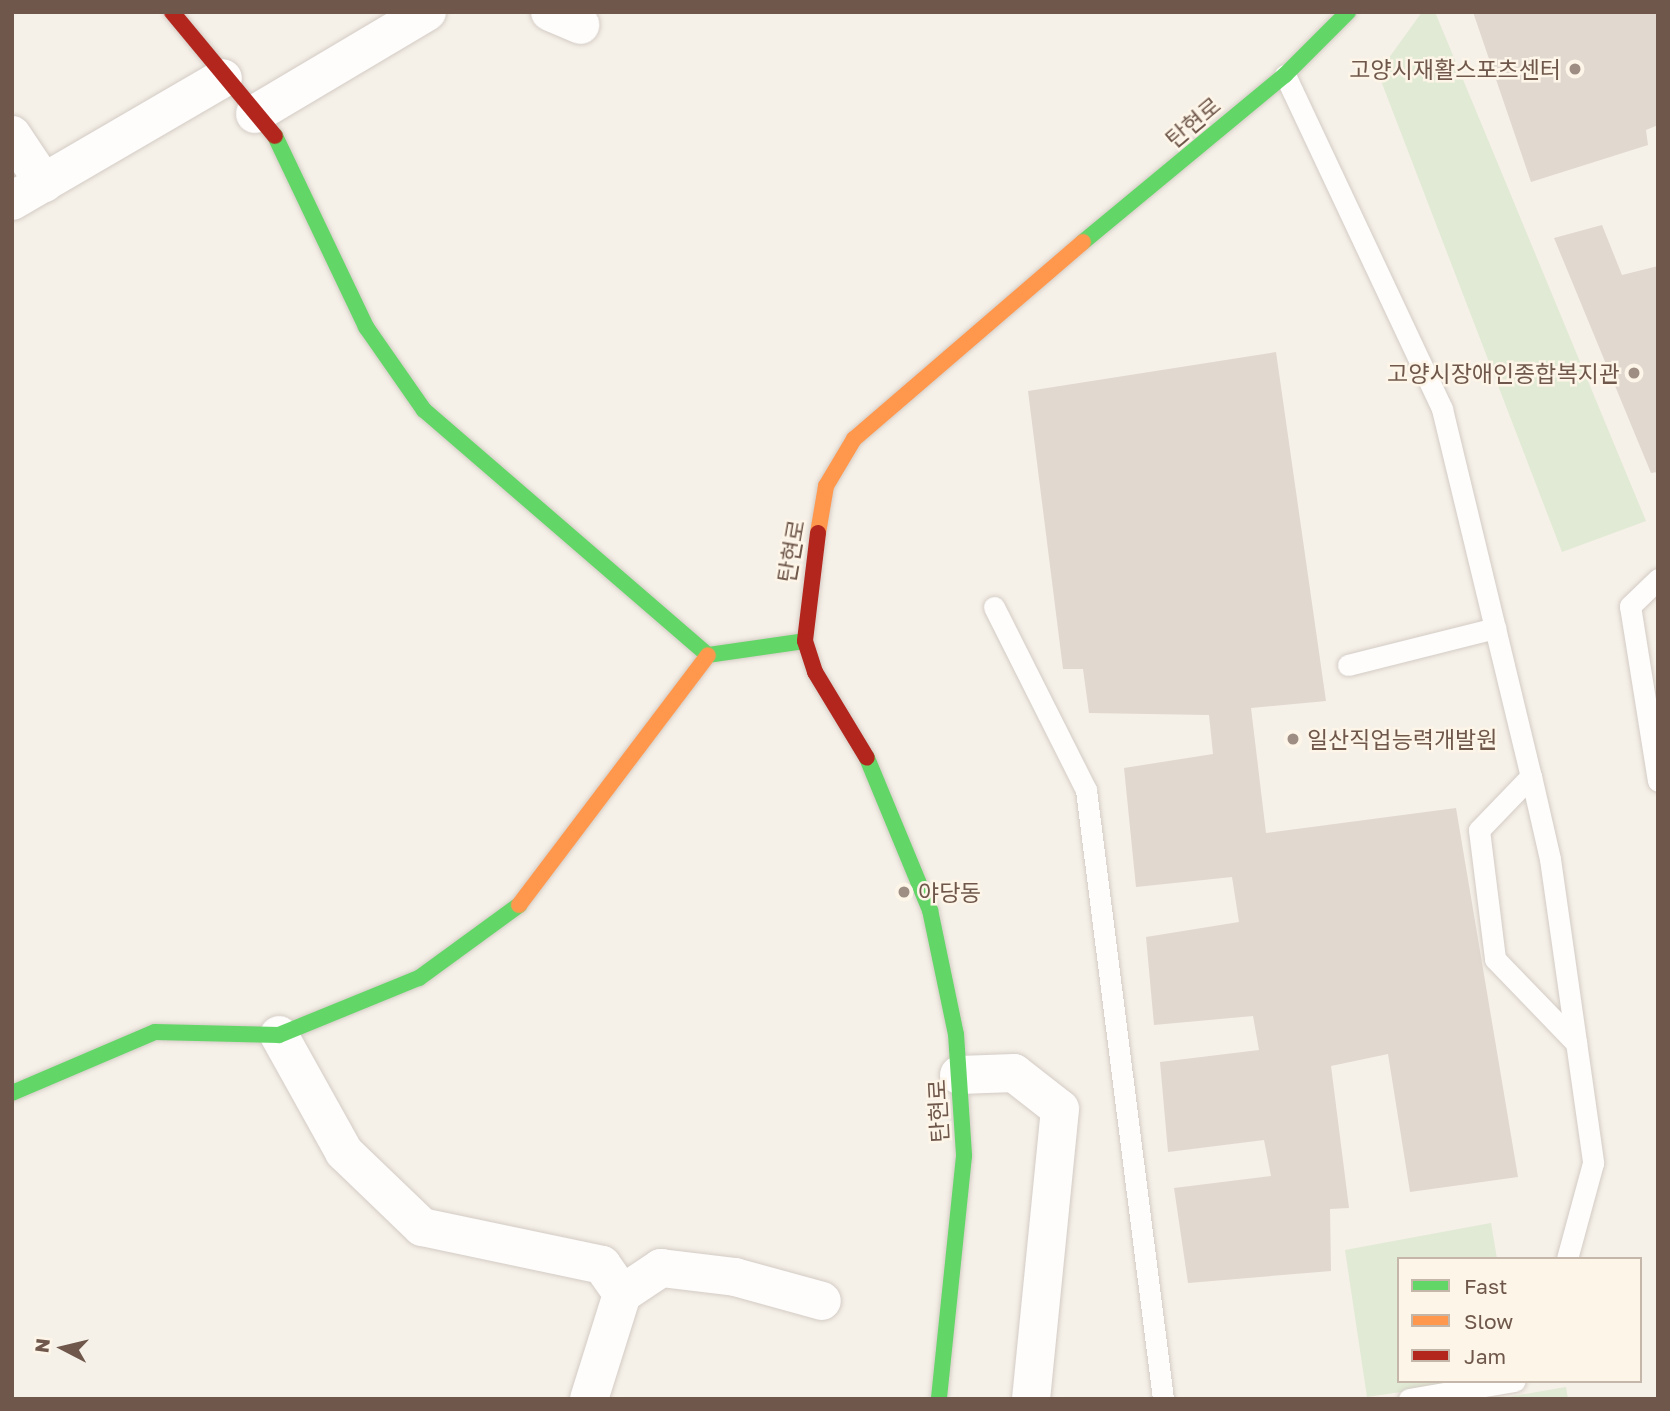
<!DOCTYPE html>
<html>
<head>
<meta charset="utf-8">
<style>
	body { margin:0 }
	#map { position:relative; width:1670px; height:1411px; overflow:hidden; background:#f5f0e8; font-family:"Golos Text","Noto Sans KR",sans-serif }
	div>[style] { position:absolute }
	.green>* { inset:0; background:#e1ead4 }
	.building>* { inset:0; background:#e1d8d0 }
	.roads { filter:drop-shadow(0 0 2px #d3ccc5) drop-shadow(0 0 2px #d3ccc5) }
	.lane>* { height:21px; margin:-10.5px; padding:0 10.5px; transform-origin:10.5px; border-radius:10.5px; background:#fefdfc }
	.street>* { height:38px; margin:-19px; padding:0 19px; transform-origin:19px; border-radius:19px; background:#fefdfc }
	.fast>* { height:16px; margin:-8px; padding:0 8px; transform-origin:8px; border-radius:8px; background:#63d668 }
	.slow>* { height:16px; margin:-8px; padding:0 8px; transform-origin:8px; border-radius:8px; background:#ff974d }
	.jam>* { height:16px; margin:-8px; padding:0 8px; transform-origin:8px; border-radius:8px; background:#b3261e }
	.dots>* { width:19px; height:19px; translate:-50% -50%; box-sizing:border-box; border:4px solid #fdf5e8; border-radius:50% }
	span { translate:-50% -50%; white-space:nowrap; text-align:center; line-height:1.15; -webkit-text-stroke:5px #fdf5e8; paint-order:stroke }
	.poi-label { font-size:23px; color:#6f584b }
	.right { translate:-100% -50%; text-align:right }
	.left { translate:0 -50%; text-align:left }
	.street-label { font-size:23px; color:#6f584b }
	.frame { position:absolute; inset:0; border:14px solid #6f584b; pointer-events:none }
	.legend { position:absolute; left:1397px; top:1257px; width:245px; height:126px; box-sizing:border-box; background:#fdf5e8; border:2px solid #c4b6a9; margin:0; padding:9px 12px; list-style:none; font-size:21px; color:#6f584b }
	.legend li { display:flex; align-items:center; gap:14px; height:35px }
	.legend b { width:35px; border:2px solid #c4b6a9 }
	.north { position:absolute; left:28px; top:1313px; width:70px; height:70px; -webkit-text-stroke:5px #fdf5e8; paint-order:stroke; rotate:277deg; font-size:19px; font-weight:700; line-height:28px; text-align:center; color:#6f584b }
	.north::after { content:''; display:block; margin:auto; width:24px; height:32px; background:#6f584b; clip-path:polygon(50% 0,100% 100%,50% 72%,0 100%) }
</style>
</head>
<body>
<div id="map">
	<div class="green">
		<i style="clip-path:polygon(1422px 12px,1435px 12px,1646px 521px,1562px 552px,1378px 73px)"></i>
		<i style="clip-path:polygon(1491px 1223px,1497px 1259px,1399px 1259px,1399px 1381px,1475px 1381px,1367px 1397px,1345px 1250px)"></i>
		<i style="clip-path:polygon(1566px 1387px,1568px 1399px,1496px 1399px)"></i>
	</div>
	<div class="building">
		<i style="clip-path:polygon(1473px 12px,1658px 12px,1658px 125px,1646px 130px,1648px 145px,1531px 182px)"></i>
		<i style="clip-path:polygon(1602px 225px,1622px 275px,1658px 266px,1658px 472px,1651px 473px,1554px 238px)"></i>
		<i style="clip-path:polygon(1276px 352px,1326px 701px,1251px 708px,1266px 833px,1456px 808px,1518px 1177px,1410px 1192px,1388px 1054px,1331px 1066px,1349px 1208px,1330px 1209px,1331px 1271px,1188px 1283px,1174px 1188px,1271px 1176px,1264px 1140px,1168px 1152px,1160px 1062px,1259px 1050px,1253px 1016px,1154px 1025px,1146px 937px,1239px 922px,1232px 877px,1136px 887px,1124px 768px,1213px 754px,1209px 715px,1089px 713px,1083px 669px,1063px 669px,1028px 391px)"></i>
	</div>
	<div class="roads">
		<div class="lane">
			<i style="left:1285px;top:75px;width:369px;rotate:64.8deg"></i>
			<i style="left:1442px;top:409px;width:378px;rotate:76.4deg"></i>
			<i style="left:1531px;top:776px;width:85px;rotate:77.1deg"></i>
			<i style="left:1550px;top:859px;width:307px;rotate:81.9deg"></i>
			<i style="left:1593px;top:1163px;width:99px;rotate:105.2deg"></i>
			<i style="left:1658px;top:579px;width:39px;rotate:136deg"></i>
			<i style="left:1630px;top:606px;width:177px;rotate:80.9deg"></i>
			<i style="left:994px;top:607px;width:205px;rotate:63.3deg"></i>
			<i style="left:1086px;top:790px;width:614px;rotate:82.79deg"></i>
			<i style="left:1348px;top:665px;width:152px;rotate:-14.1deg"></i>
			<i style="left:1531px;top:776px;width:75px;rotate:133.9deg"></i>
			<i style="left:1479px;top:830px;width:130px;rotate:82.9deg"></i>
			<i style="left:1495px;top:959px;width:117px;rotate:46deg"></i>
			<i style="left:1409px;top:1399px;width:107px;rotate:-9.7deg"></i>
		</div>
		<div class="street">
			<i style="left:550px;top:12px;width:33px;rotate:23deg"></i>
			<i style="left:255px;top:114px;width:200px;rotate:-30.7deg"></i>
			<i style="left:12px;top:135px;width:58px;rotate:56.3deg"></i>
			<i style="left:12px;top:201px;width:244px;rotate:-30.2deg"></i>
			<i style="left:279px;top:1035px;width:134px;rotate:60.9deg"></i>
			<i style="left:344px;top:1152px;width:108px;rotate:43.9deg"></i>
			<i style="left:422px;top:1227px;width:184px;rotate:11.9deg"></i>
			<i style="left:602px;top:1265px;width:35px;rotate:55deg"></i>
			<i style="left:622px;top:1294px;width:110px;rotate:107.4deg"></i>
			<i style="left:959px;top:1075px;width:55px;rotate:-2.1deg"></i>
			<i style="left:1014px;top:1073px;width:58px;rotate:38deg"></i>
			<i style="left:1060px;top:1109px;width:291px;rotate:95.7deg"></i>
			<i style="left:622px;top:1294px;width:47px;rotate:-33.7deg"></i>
			<i style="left:661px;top:1268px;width:75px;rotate:6.9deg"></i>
			<i style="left:735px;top:1277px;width:90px;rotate:15.4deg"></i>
		</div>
		<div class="fast">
			<i style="left:275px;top:136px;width:212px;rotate:64.5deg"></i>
			<i style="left:366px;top:327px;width:101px;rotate:55.1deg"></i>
			<i style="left:424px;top:410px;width:375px;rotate:40.8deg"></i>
			<i style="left:708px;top:655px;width:98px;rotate:-8.2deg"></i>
			<i style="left:1083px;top:242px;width:262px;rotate:-39.6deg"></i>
			<i style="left:1285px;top:75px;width:89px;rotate:-45deg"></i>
			<i style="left:867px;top:758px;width:165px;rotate:67.5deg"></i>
			<i style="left:930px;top:910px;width:127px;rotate:78.2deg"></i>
			<i style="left:956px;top:1034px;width:122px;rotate:86.2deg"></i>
			<i style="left:964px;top:1156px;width:244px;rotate:95.9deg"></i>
			<i style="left:12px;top:1093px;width:155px;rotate:-23.1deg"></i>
			<i style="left:155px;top:1032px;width:124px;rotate:1.4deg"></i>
			<i style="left:279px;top:1035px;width:151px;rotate:-22.2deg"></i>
			<i style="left:419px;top:978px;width:124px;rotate:-36.1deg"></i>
		</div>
		<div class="slow">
			<i style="left:818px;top:533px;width:48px;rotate:-80.3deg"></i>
			<i style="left:826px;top:486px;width:55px;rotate:-59.2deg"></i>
			<i style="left:854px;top:439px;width:302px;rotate:-40.7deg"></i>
			<i style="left:519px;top:905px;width:313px;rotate:-52.9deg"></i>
		</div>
		<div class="jam">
			<i style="left:172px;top:12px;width:161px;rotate:50.3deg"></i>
			<i style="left:818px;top:533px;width:109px;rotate:96.9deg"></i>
			<i style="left:805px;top:641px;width:33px;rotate:72deg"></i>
			<i style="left:815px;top:672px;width:100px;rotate:58.8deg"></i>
		</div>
	</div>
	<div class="dots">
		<i style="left:1575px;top:69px;background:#9e8d82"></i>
		<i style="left:1634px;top:373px;background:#9e8d82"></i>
		<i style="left:1293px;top:739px;background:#9e8d82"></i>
		<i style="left:904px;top:892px;background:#9e8d82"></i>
	</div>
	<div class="poi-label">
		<span class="right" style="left:1561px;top:69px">고양시재활스포츠센터</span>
		<span class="right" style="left:1620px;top:373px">고양시장애인종합복지관</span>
		<span class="left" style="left:1307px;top:739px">일산직업능력개발원</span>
		<span class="left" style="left:918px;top:892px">야당동</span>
	</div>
	<div class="street-label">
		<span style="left:1193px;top:122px;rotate:-40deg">탄현로</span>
		<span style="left:791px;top:551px;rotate:-80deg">탄현로</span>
		<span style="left:938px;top:1111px;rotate:-93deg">탄현로</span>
	</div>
	<div class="frame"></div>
	<ul class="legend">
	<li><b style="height:9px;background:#63d668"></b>Fast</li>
	<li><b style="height:9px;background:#ff974d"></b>Slow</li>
	<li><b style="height:9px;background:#b3261e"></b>Jam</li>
	</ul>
	<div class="north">N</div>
</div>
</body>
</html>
